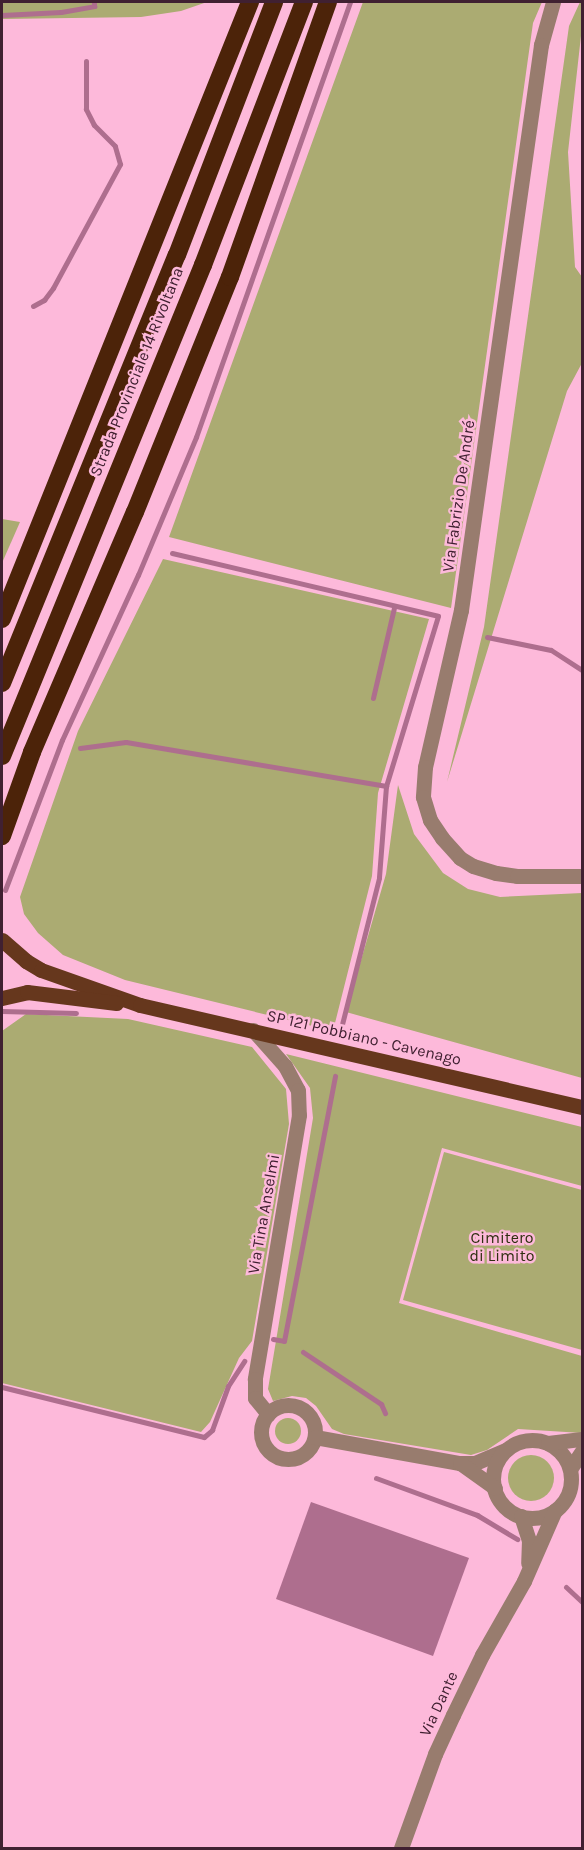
<!DOCTYPE html>
<html>
<head>
<meta charset="utf-8">
<style>
	body { margin:0 }
	#map { position:relative; width:584px; height:1850px; overflow:hidden; background:#fdb9da; font-family:Karla,sans-serif }
	div>[style] { position:absolute }
	.green>* { inset:0; background:#abab72 }
	.round { border-radius:50% }
	.water>* { inset:0; background:#ae6e8e }
	.stream>* { height:5px; margin:-2.5px; padding:0 2.5px; transform-origin:2.5px; border-radius:2.5px; background:#ae6e8e }
	.minor>* { height:15px; margin:-7.5px; padding:0 7.5px; transform-origin:7.5px; border-radius:7.5px; background:#987c6e }
	.minor>.ring { margin:-7.5px; padding:0; box-sizing:content-box; background:none; border:15px solid #987c6e; border-radius:50% }
	.major>* { height:15px; margin:-7.5px; padding:0 7.5px; transform-origin:7.5px; border-radius:7.5px; background:#66371d }
	.highway>* { height:18px; margin:-9px; padding:0 9px; transform-origin:9px; border-radius:9px; background:#4c2309 }
	span { translate:-50% -50%; white-space:nowrap; text-align:center; line-height:1.15; -webkit-text-stroke:5px #fdb9da; paint-order:stroke }
	.street-label { font-size:16px; color:#402031 }
	.park-label { font-size:16px; color:#2f2f10 }
	.frame { position:absolute; inset:0; border:3px solid #402031; pointer-events:none }
</style>
</head>
<body>
<div id="map">
	<div class="green">
		<i style="clip-path:polygon(2px 2px,207px 2px,181px 11px,141px 17px,2px 19px)"></i>
		<i style="clip-path:polygon(363px 2px,542px 2px,533px 23px,451px 608px,169px 537px)"></i>
		<i style="clip-path:polygon(580px 2px,582px 2px,582px 27px,568px 152px,575px 267px,582px 277px,582px 363px,567px 391px,447px 782px,484px 627px,569px 26px)"></i>
		<i style="clip-path:polygon(2px 519px,20px 522px,2px 563px)"></i>
		<i style="clip-path:polygon(163px 559px,429px 619px,378px 793px,372px 876px,333px 1031px,125px 980px,63px 955px,38px 933px,24px 914px,20px 897px,78px 731px)"></i>
		<i style="clip-path:polygon(398px 785px,414px 834px,443px 873px,468px 889px,500px 897px,582px 893px,582px 1078px,346px 1012px,386px 874px)"></i>
		<i style="clip-path:polygon(26px 1014px,128px 1019px,252px 1047px,286px 1089px,289px 1124px,252px 1341px,239px 1358px,210px 1422px,201px 1432px,2px 1383px,2px 1031px)"></i>
		<i style="clip-path:polygon(286px 1054px,582px 1127px,582px 1186px,442px 1148px,399px 1303px,582px 1356px,582px 1433px,518px 1429px,487px 1450px,471px 1455px,344px 1434px,332px 1429px,316px 1406px,306px 1398px,292px 1396px,273px 1401px,268px 1389px,313px 1118px,310px 1088px)"></i>
		<i style="clip-path:polygon(444px 1152px,582px 1190px,582px 1350px,403px 1300px)"></i>
		<i class="round" style="left:275px;top:1418px;width:26px;height:26px"></i>
		<i class="round" style="left:508px;top:1455px;width:46px;height:46px"></i>
	</div>
	<div class="water">
		<i style="clip-path:polygon(311px 1502px,469px 1558px,433px 1656px,276px 1599px)"></i>
	</div>
	<div class="stream">
		<i style="left:2px;top:15px;width:59px;rotate:-2.9deg"></i>
		<i style="left:61px;top:12px;width:34px;rotate:-10deg"></i>
		<i style="left:94px;top:6px;width:4px;rotate:-90deg"></i>
		<i style="left:33px;top:306px;width:13px;rotate:-29deg"></i>
		<i style="left:44px;top:300px;width:15px;rotate:-53deg"></i>
		<i style="left:53px;top:288px;width:141px;rotate:-61.6deg"></i>
		<i style="left:120px;top:164px;width:19px;rotate:-106deg"></i>
		<i style="left:115px;top:146px;width:30px;rotate:-135deg"></i>
		<i style="left:94px;top:125px;width:18px;rotate:-117deg"></i>
		<i style="left:86px;top:109px;width:48px;rotate:-90deg"></i>
		<i style="left:172px;top:553px;width:273px;rotate:13.3deg"></i>
		<i style="left:438px;top:616px;width:178px;rotate:107deg"></i>
		<i style="left:386px;top:786px;width:92px;rotate:94.4deg"></i>
		<i style="left:379px;top:878px;width:151px;rotate:104.2deg"></i>
		<i style="left:487px;top:637px;width:65px;rotate:11.5deg"></i>
		<i style="left:551px;top:650px;width:37px;rotate:33deg"></i>
		<i style="left:373px;top:698px;width:92px;rotate:-76.9deg"></i>
		<i style="left:80px;top:748px;width:46px;rotate:-7.4deg"></i>
		<i style="left:126px;top:742px;width:264px;rotate:9.6deg"></i>
		<i style="left:5px;top:890px;width:160px;rotate:-69.2deg"></i>
		<i style="left:62px;top:740px;width:182px;rotate:-65.3deg"></i>
		<i style="left:138px;top:575px;width:150px;rotate:-67.2deg"></i>
		<i style="left:196px;top:437px;width:461px;rotate:-70.5deg"></i>
		<i style="left:2px;top:1011px;width:74px;rotate:1.5deg"></i>
		<i style="left:273px;top:1339px;width:11px;rotate:10deg"></i>
		<i style="left:284px;top:1341px;width:270px;rotate:-79.1deg"></i>
		<i style="left:303px;top:1352px;width:94px;rotate:33.7deg"></i>
		<i style="left:381px;top:1404px;width:10px;rotate:66deg"></i>
		<i style="left:2px;top:1387px;width:208px;rotate:13.9deg"></i>
		<i style="left:204px;top:1437px;width:11px;rotate:-41deg"></i>
		<i style="left:212px;top:1430px;width:47px;rotate:-70deg"></i>
		<i style="left:228px;top:1386px;width:30px;rotate:-57deg"></i>
		<i style="left:376px;top:1478px;width:108px;rotate:20.1deg"></i>
		<i style="left:477px;top:1515px;width:47px;rotate:31deg"></i>
		<i style="left:566px;top:1587px;width:22px;rotate:43deg"></i>
	</div>
	<div class="minor">
		<i style="left:553px;top:2px;width:45px;rotate:105.6deg"></i>
		<i style="left:541px;top:45px;width:571px;rotate:98.06deg"></i>
		<i style="left:461px;top:610px;width:161px;rotate:102.9deg"></i>
		<i style="left:425px;top:767px;width:30px;rotate:94deg"></i>
		<i style="left:423px;top:797px;width:24px;rotate:73deg"></i>
		<i style="left:430px;top:820px;width:22px;rotate:56deg"></i>
		<i style="left:442px;top:838px;width:27px;rotate:48deg"></i>
		<i style="left:460px;top:858px;width:15px;rotate:32deg"></i>
		<i style="left:473px;top:866px;width:24px;rotate:17deg"></i>
		<i style="left:496px;top:873px;width:21px;rotate:8deg"></i>
		<i style="left:517px;top:876px;width:65px"></i>
		<i style="left:253px;top:1030px;width:48px;rotate:48.4deg"></i>
		<i style="left:285px;top:1066px;width:27px;rotate:62deg"></i>
		<i style="left:298px;top:1090px;width:25px;rotate:88deg"></i>
		<i style="left:299px;top:1115px;width:268px;rotate:99.5deg"></i>
		<i style="left:255px;top:1379px;width:19px;rotate:90deg"></i>
		<i style="left:255px;top:1398px;width:21px;rotate:51deg"></i>
		<i class="ring" style="left:261px;top:1405px;width:39px;height:39px"></i>
		<i style="left:315px;top:1437px;width:147px;rotate:10.2deg"></i>
		<i style="left:460px;top:1463px;width:15px"></i>
		<i style="left:475px;top:1463px;width:34px;rotate:-23deg"></i>
		<i class="ring" style="left:493px;top:1440px;width:63px;height:63px"></i>
		<i style="left:548px;top:1443px;width:34px;rotate:-7deg"></i>
		<i style="left:460px;top:1463px;width:43px;rotate:35.5deg"></i>
		<i style="left:570px;top:1469px;width:22px;rotate:-56deg"></i>
		<i style="left:521px;top:1516px;width:25px;rotate:72deg"></i>
		<i style="left:529px;top:1540px;width:23px;rotate:92deg"></i>
		<i style="left:401px;top:1848px;width:100px;rotate:-70.1deg"></i>
		<i style="left:435px;top:1754px;width:43px;rotate:-65.2deg"></i>
		<i style="left:453px;top:1715px;width:67px;rotate:-64.2deg"></i>
		<i style="left:482px;top:1655px;width:85px;rotate:-60.4deg"></i>
		<i style="left:524px;top:1581px;width:77px;rotate:-66.4deg"></i>
	</div>
	<div class="major">
		<i style="left:2px;top:940px;width:32px;rotate:41deg"></i>
		<i style="left:26px;top:961px;width:17px;rotate:31deg"></i>
		<i style="left:41px;top:970px;width:105px;rotate:19.5deg"></i>
		<i style="left:140px;top:1005px;width:454px;rotate:13deg"></i>
		<i style="left:2px;top:998px;width:26px;rotate:-13deg"></i>
		<i style="left:27px;top:992px;width:90px;rotate:7deg"></i>
	</div>
	<div class="highway">
		<i style="left:2px;top:619px;width:665px;rotate:-68.1deg"></i>
		<i style="left:2px;top:683px;width:462px;rotate:-67.8deg"></i>
		<i style="left:177px;top:255px;width:271px;rotate:-69deg"></i>
		<i style="left:2px;top:756px;width:531px;rotate:-67.74deg"></i>
		<i style="left:203px;top:265px;width:282px;rotate:-69deg"></i>
		<i style="left:2px;top:836px;width:89px;rotate:-70.3deg"></i>
		<i style="left:32px;top:752px;width:261px;rotate:-66.8deg"></i>
		<i style="left:135px;top:512px;width:253px;rotate:-68deg"></i>
		<i style="left:230px;top:277px;width:292px;rotate:-70.4deg"></i>
	</div>
	<div class="street-label">
		<span style="left:137px;top:372px;rotate:-68deg">Strada Provinciale 14 Rivoltana</span>
		<span style="left:459px;top:496px;rotate:-82deg">Via Fabrizio De André</span>
		<span style="left:364px;top:1038px;rotate:13deg">SP 121 Pobbiano - Cavenago</span>
		<span style="left:264px;top:1214px;rotate:-80deg">Via Tina Anselmi</span>
		<span style="left:439px;top:1704px;rotate:-65deg">Via Dante</span>
	</div>
	<div class="park-label">
		<span style="left:502px;top:1247px">Cimitero<br>di Limito</span>
	</div>
	<div class="frame"></div>
</div>
</body>
</html>
